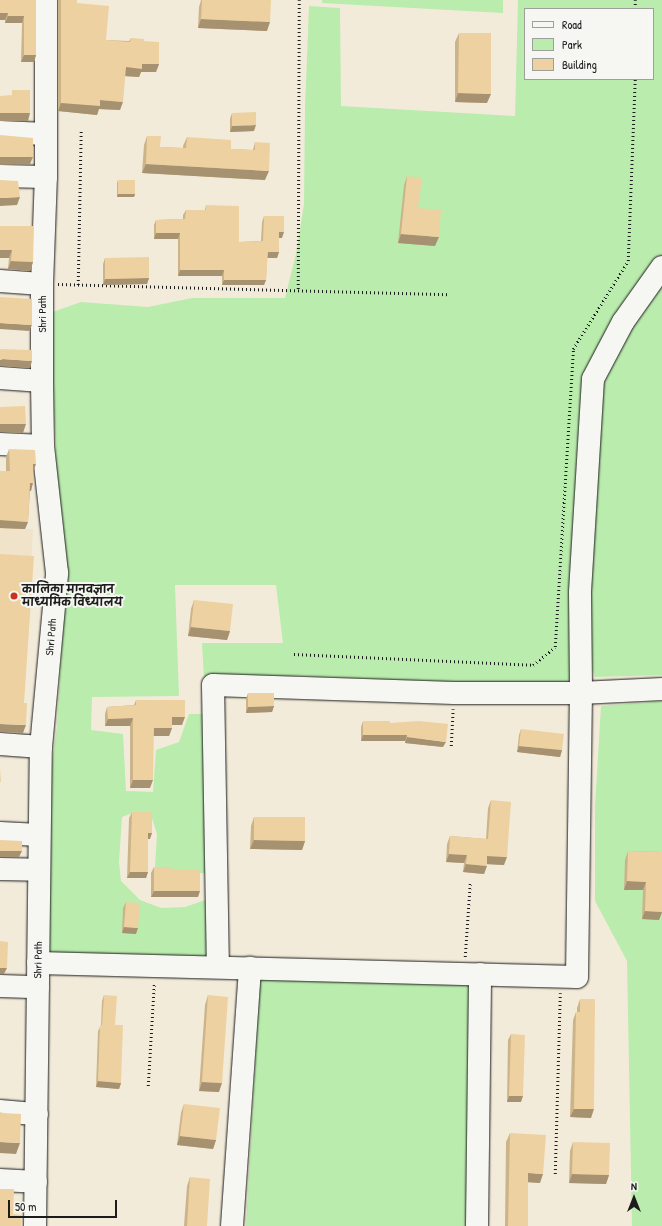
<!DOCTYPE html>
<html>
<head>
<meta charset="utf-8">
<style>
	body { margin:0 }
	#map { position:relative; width:662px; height:1226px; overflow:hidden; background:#f3ebda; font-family:"Patrick Hand","Playpen Sans Deva",sans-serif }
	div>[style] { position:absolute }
	.built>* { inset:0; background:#f1e3c9 }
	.green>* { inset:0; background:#baecad }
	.path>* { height:2.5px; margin-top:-1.25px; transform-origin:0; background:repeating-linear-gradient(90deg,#1c1c1c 0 1px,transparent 0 4px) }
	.roads { filter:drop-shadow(0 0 1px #1c1c1c) drop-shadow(0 0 1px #1c1c1c) }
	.minor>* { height:22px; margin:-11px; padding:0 11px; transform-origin:11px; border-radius:11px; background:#f6f6f2 }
	.wall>* { inset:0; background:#ccb48a }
	.shaded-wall>* { inset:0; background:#a69271 }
	.building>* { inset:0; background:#edd1a1 }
	.dots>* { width:11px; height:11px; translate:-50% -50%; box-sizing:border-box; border:2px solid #f6f6f2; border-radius:50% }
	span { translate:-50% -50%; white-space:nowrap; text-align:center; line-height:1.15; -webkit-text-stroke:4px #f6f6f2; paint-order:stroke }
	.street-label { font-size:11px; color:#1c1c1c }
	.poi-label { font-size:11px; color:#1c1c1c; font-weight:700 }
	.left { translate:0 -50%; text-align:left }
	.legend { position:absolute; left:524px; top:8px; width:130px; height:72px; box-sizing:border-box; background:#f6f6f2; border:1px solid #9f9f9c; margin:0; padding:5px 7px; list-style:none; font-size:12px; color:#1c1c1c }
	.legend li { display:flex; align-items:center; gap:8px; height:20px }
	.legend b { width:20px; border:1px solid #9f9f9c }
	.north { position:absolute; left:614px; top:1178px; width:40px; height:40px; -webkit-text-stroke:3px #f6f6f2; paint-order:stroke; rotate:0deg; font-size:11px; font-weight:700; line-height:16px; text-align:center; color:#1c1c1c }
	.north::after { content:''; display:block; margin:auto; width:14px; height:18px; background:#1c1c1c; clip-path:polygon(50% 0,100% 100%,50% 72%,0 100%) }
	.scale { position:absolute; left:8px; top:1200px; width:109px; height:18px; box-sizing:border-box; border:2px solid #1c1c1c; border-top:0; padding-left:5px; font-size:12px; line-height:14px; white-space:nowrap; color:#1c1c1c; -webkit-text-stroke:3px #f6f6f2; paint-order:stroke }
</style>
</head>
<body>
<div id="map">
	<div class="built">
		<i style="clip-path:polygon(0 507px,25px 529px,33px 529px,31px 565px,0 693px)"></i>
	</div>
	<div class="green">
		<i style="clip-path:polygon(322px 0,503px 0,503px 13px,322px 3px)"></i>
		<i style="clip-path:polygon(evenodd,518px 0,662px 0,662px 259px,588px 375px,570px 691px,303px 676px,204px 678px,202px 643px,283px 643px,276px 585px,175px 585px,179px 696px,92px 697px,91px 730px,123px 734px,126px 791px,153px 792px,156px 750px,179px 742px,189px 714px,207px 714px,209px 874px,155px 867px,157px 834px,150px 812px,135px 812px,122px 817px,119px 862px,121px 881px,140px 900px,161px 908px,185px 907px,211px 898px,212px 957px,46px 953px,49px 780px,57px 727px,66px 568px,57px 481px,50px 313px,81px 302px,148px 307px,192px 298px,285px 298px,296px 254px,304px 204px,305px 108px,309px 6px,340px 8px,341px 106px,515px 116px,518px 0,525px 9px,653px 9px,653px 79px,525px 79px,525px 9px)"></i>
		<i style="clip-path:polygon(662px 282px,662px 675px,595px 677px,592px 668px,589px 547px,601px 396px,611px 358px)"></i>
		<i style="clip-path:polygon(662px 701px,662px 1226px,632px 1226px,627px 961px,595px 901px,595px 806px,601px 706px)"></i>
		<i style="clip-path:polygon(260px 976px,475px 980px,469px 1226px,246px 1226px)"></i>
	</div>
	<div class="path">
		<i style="left:635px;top:9px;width:9px;rotate:-90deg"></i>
		<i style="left:58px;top:284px;width:391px;rotate:1.5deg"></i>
		<i style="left:78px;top:285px;width:155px;rotate:-88.9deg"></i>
		<i style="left:298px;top:289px;width:289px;rotate:-89.8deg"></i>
		<i style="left:294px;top:654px;width:239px;rotate:2.6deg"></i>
		<i style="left:533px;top:665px;width:28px;rotate:-39deg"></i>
		<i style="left:555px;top:647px;width:299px;rotate:-86.5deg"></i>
		<i style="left:573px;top:349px;width:104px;rotate:-58deg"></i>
		<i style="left:628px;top:261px;width:182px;rotate:-87.8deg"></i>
		<i style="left:451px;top:746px;width:37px;rotate:-87deg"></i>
		<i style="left:465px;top:957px;width:74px;rotate:-86.1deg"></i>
		<i style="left:148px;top:1086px;width:102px;rotate:-86.6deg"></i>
		<i style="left:555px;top:1174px;width:181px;rotate:-88.4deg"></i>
	</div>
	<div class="roads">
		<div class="minor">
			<i style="left:0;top:132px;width:46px;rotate:2.5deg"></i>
			<i style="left:0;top:176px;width:46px;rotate:1.2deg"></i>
			<i style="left:662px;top:267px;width:67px;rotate:125.3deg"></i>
			<i style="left:623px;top:322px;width:64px;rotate:117.8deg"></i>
			<i style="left:593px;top:379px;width:214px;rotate:93.5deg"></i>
			<i style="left:580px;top:593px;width:100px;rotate:89.4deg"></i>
			<i style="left:581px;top:693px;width:81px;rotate:-2.8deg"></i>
			<i style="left:0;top:281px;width:42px;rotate:4.1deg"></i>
			<i style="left:0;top:378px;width:42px;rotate:4.1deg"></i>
			<i style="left:0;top:444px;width:43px;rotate:2.7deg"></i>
			<i style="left:0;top:744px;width:41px;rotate:4.2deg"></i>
			<i style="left:0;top:833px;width:39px;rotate:3deg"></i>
			<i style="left:0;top:869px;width:39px;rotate:1deg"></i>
			<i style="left:38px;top:963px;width:539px;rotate:1.49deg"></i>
			<i style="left:577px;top:977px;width:284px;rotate:-89.2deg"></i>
			<i style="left:581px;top:693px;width:127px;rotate:180deg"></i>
			<i style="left:454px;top:693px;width:241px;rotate:-178.1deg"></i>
			<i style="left:213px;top:685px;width:282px;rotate:89deg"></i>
			<i style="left:0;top:986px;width:38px;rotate:2deg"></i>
			<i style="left:0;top:1111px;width:37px;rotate:5deg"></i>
			<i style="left:0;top:1180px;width:36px;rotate:3deg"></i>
			<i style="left:35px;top:1226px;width:479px;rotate:-89.3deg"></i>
			<i style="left:41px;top:747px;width:175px;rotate:-84.7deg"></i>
			<i style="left:57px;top:573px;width:128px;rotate:-96.3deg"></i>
			<i style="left:43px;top:446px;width:65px;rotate:-90.9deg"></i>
			<i style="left:42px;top:381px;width:97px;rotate:-90deg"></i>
			<i style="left:42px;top:284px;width:107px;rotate:-87.9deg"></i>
			<i style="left:46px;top:177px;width:177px;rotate:-90deg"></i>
			<i style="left:232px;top:1226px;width:259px;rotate:-86deg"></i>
			<i style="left:477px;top:1226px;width:252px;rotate:-89.3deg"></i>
		</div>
	</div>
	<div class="wall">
		<i style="clip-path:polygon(0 0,36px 0,36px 55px,34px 62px,21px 62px,22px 23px,5px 23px,5px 20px,0 20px)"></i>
		<i style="clip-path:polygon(58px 0,77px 0,77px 3px,106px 40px,129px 41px,131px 38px,144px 41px,159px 64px,156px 72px,141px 72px,139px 77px,125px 76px,120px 110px,99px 109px,97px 115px,58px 111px)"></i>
		<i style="clip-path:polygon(201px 0,262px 0,267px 31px,198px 28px,199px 7px)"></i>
		<i style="clip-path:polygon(459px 33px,487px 103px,455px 102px,455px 42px)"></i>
		<i style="clip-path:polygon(232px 113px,254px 131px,230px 132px,230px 119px)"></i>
		<i style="clip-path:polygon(147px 136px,160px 147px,183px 148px,183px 146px,187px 137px,231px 149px,253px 150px,255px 142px,265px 180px,142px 173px,144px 145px)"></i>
		<i style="clip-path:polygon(407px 176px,418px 208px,435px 246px,398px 243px,404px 185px)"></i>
		<i style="clip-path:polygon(118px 180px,135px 194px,134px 197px,117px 197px,117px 183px)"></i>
		<i style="clip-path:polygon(206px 205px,239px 242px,261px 241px,262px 222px,264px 216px,282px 238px,279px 238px,279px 252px,277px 258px,267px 258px,266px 280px,264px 285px,222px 285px,222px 276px,178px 276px,178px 239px,154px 239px,154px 225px,156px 220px,183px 219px,183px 215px,186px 210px,205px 210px)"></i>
		<i style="clip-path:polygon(0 226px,33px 262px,30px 271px,8px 269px,9px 258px)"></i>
		<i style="clip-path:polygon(105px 258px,149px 278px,147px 284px,103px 285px,103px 264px)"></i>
		<i style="clip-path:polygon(9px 449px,33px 471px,31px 491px,30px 491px,28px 522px,25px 529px,0 528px,0 471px,6px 471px,6px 457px)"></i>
		<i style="clip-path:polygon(194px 600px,230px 631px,227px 640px,188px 636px,191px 609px)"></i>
		<i style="clip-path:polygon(248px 693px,274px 706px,272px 712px,246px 713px,246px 699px)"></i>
		<i style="clip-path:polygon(136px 700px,182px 725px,172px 725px,172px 728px,169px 736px,153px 736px,150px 788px,130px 788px,130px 726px,105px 726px,105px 714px,107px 707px,134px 705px)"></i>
		<i style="clip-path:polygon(363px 721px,390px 723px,443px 747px,405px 743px,405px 741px,361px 741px,361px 727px)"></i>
		<i style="clip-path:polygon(521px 729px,562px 750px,560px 757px,517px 752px,519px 735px)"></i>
		<i style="clip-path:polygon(491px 800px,504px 865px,487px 864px,484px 874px,463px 872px,464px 863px,446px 862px,447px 844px,450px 836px,486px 839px,488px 808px)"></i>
		<i style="clip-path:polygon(132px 812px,150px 839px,148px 839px,148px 872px,146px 878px,127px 878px,129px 818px)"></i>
		<i style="clip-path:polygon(254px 817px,305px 841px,302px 850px,250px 849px,251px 826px)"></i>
		<i style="clip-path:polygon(628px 851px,662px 852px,662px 912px,659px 920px,642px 919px,643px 890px,624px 890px,625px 860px)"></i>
		<i style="clip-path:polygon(154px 867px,172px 869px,198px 897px,151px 897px,151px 873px)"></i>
		<i style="clip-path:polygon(126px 902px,136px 934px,122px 933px,123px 908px)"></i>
		<i style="clip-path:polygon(104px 995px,115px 1025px,121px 1083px,119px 1089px,96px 1087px,98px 1031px,101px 1025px,102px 1001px)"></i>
		<i style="clip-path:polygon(208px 995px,219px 1092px,199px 1091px,205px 1005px)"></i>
		<i style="clip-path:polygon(580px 999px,591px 1118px,570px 1117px,573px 1020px,576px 1012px,577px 1012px,577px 1008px)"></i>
		<i style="clip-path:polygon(511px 1034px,521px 1102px,507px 1102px,508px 1040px)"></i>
		<i style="clip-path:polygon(184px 1104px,216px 1140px,213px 1149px,177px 1145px,181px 1113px)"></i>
		<i style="clip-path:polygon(510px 1133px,540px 1183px,528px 1182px,528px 1226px,505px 1226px,506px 1142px)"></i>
		<i style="clip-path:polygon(573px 1142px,609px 1175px,606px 1184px,569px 1183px,570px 1151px)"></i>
		<i style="clip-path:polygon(190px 1177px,207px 1226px,184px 1226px,187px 1186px)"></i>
	</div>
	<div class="shaded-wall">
		<i style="clip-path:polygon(0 13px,8px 13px,5px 20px,0 20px)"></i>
		<i style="clip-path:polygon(8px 16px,24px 16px,22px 23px,5px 23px)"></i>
		<i style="clip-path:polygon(201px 19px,270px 22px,267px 31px,198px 28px)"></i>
		<i style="clip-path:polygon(24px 55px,36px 55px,34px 62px,21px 62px)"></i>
		<i style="clip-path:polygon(142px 64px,159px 64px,156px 72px,141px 72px,139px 77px,123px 76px,126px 67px)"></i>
		<i style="clip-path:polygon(458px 93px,491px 94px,487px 103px,455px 102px)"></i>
		<i style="clip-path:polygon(100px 100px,123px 102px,120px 110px,99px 109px,97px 115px,58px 111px,61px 103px)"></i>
		<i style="clip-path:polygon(0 113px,30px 113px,28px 121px,0 121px)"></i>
		<i style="clip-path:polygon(256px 125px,254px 131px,230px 132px,232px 126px)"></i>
		<i style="clip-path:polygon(0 157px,33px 157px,30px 164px,0 165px)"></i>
		<i style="clip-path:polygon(146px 164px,269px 171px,265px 180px,142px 173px)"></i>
		<i style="clip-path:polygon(118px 194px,135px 194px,134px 197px,117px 197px)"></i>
		<i style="clip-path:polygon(20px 197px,17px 205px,0 206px,0 198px)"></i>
		<i style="clip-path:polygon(279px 232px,284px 232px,282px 238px,277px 238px)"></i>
		<i style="clip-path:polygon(156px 233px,180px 233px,178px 239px,154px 239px)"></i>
		<i style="clip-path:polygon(401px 234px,439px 237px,435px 246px,398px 243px)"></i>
		<i style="clip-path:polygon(0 250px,12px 250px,9px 258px,0 258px)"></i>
		<i style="clip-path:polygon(268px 252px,279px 252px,277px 258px,265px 258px)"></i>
		<i style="clip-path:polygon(11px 261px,33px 262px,30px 271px,8px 269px)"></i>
		<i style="clip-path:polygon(180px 270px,224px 270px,222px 276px,178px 276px)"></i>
		<i style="clip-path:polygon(149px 278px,147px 284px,103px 285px,105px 279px)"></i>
		<i style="clip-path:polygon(224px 280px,266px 280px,264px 285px,222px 285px)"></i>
		<i style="clip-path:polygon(0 323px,32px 325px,29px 331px,0 329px)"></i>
		<i style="clip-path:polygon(3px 359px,32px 361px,30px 368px,0 366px,0 360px)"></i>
		<i style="clip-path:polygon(3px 423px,26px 424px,23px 433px,0 432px,0 424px)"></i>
		<i style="clip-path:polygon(33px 464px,36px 464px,33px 472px)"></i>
		<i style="clip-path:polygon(30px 483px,33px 483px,31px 491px,28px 491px)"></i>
		<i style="clip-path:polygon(0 520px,28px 522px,25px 529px,0 528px)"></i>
		<i style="clip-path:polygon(191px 627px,230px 631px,227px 640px,188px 636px)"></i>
		<i style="clip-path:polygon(274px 706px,272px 712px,246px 713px,248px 707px)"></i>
		<i style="clip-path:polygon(172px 717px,185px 717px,182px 725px,169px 725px)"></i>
		<i style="clip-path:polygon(133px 718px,130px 726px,105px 726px,108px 719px)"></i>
		<i style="clip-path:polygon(0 724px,26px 725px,23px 733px,0 732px)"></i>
		<i style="clip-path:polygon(154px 728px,172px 728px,169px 736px,151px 736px)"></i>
		<i style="clip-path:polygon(363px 735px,407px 735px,405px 741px,361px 741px)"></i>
		<i style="clip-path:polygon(407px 737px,446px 742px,443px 747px,405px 743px)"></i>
		<i style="clip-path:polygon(519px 746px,562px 750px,560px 757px,517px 752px)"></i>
		<i style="clip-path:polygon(133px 780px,153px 780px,150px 788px,130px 788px)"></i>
		<i style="clip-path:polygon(148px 833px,152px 833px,150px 839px,146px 839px)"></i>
		<i style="clip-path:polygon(254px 840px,305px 841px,302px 850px,250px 849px)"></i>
		<i style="clip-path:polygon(0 851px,22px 851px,19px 857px,0 857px)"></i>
		<i style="clip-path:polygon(449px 854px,467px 855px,464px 863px,446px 862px)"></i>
		<i style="clip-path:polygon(487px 856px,507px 857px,504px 865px,484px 864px)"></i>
		<i style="clip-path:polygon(466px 864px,487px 866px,484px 874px,463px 872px)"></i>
		<i style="clip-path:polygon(130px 872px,148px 872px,146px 878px,127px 878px)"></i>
		<i style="clip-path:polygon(627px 881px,646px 882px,643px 890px,624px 890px)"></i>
		<i style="clip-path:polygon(154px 891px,200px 891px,198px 897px,151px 897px)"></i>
		<i style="clip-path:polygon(645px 911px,662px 912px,659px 920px,642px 919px)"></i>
		<i style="clip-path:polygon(124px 927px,138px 928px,136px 934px,122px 933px)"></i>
		<i style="clip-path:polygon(0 968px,7px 968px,4px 974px,0 974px)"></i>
		<i style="clip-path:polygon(98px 1081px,121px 1083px,119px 1089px,96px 1087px)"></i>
		<i style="clip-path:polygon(202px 1082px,222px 1083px,219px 1092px,199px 1091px)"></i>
		<i style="clip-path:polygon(509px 1096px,523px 1096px,521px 1102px,507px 1102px)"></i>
		<i style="clip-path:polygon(574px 1109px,594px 1109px,591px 1118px,570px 1117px)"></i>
		<i style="clip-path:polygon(180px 1136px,216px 1140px,213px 1149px,177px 1145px)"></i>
		<i style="clip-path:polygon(0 1142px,20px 1143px,16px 1154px,0 1153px)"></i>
		<i style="clip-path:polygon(528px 1173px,543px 1174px,540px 1183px,524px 1182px)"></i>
		<i style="clip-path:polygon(572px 1174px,609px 1175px,606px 1184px,569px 1183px)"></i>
	</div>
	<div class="building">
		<i style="clip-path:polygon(0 0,36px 0,36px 55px,24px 55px,24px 16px,8px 16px,8px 13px,0 13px)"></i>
		<i style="clip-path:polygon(61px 0,77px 0,77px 3px,109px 6px,106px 40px,130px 42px,131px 38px,144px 39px,144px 41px,159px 42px,159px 64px,142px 64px,142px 69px,126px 67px,123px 102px,100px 100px,100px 106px,61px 103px)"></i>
		<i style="clip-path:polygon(202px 0,271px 0,270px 22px,201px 19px)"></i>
		<i style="clip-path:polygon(459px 33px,491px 33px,491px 94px,458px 93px)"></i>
		<i style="clip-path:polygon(12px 90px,30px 90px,30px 113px,0 113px,0 96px,12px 95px)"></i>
		<i style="clip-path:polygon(256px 112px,256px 125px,232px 126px,232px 113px)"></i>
		<i style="clip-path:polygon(0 135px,33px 138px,33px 157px,0 157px)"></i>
		<i style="clip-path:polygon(147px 136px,161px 136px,160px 147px,186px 148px,187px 137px,231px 140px,231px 149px,255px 150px,255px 142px,270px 143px,269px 171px,146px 164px)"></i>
		<i style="clip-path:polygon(407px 176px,422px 178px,418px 208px,441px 210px,439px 237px,401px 234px)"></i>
		<i style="clip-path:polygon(0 180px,18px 181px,20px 197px,0 198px)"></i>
		<i style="clip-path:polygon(118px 180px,135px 180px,135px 194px,118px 194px)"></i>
		<i style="clip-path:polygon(206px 205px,239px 206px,239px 242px,263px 241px,264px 216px,284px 216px,284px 232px,279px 232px,279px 252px,268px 252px,266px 280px,224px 280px,224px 270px,180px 270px,180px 233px,156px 233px,156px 220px,185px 219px,186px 210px,206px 210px)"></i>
		<i style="clip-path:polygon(0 226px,34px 226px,33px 262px,11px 261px,12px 250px,0 250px)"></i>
		<i style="clip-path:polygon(149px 257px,149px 278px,105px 279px,105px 258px)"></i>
		<i style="clip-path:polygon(0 297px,32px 299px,32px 325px,0 323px)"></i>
		<i style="clip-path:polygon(0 349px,32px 350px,32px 361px,3px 359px,0 360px)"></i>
		<i style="clip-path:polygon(25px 406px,26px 424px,0 424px,0 407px)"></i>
		<i style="clip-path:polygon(9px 449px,35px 450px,36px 464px,33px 464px,33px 483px,30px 483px,28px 522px,0 520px,0 471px,10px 471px)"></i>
		<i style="clip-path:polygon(0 554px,34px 556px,24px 703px,27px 703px,26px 725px,0 724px)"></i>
		<i style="clip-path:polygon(194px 600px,233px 604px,230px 631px,191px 627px)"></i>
		<i style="clip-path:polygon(248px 693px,274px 693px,274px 706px,248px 707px)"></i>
		<i style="clip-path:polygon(136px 700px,185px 700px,185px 717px,172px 717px,172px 728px,154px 728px,153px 780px,133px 780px,133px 718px,108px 719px,107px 707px,136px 705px)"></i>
		<i style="clip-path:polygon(363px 721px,390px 721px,390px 723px,419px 721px,448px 724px,446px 742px,407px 737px,407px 735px,363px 735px)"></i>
		<i style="clip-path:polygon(521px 729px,564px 734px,562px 750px,519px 746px)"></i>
		<i style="clip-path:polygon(0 768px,1px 782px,0 782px)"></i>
		<i style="clip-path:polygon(491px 800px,511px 802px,507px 857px,487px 856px,487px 866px,466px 864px,467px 855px,449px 854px,450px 836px,488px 839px)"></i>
		<i style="clip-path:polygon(132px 812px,152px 812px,152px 833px,148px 833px,148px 872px,130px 872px)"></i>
		<i style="clip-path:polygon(254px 817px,305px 817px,305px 841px,254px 840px)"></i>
		<i style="clip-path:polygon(0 840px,22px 841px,22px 851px,0 851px)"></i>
		<i style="clip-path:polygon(628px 851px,662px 852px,662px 912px,645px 911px,646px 882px,627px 881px)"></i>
		<i style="clip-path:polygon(154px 867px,172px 867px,172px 869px,200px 869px,200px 891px,154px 891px)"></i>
		<i style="clip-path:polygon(126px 902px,140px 903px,138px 928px,124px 927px)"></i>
		<i style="clip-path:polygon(0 941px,8px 942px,7px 968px,0 968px)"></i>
		<i style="clip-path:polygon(104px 995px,117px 996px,115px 1025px,123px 1025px,121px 1083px,98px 1081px,100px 1025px,102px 1025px)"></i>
		<i style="clip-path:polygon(208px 995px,228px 997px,222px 1083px,202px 1082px)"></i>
		<i style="clip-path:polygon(580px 999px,595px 999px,594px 1109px,574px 1109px,576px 1012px,580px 1012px)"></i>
		<i style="clip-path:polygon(511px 1034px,525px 1035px,523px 1096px,509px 1096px)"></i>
		<i style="clip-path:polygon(184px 1104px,220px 1108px,216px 1140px,180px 1136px)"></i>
		<i style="clip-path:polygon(0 1112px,3px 1113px,21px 1114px,20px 1143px,0 1142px)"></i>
		<i style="clip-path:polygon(510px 1133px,546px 1135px,543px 1174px,528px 1173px,528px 1226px,508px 1226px)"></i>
		<i style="clip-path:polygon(573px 1142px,610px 1143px,609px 1175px,572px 1174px)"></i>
		<i style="clip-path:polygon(190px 1177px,210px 1179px,207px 1226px,187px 1226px)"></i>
		<i style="clip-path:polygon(0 1189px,14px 1189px,13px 1214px,21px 1215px,21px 1226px,0 1226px)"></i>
	</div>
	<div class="dots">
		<i style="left:14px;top:596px;background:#c8321e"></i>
	</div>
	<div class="street-label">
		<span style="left:42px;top:314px;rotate:-90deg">Shri Path</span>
		<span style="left:51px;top:637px;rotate:-85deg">Shri Path</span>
		<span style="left:38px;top:960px;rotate:-89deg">Shri Path</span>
	</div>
	<div class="poi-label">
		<span class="left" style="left:22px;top:596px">कालिका मानवज्ञान<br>माध्यमिक विध्यालय</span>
	</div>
	<ul class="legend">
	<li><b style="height:5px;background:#f6f6f2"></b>Road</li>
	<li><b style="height:11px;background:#baecad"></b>Park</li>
	<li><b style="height:11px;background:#edd1a1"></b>Building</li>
	</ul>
	<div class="north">N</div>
	<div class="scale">50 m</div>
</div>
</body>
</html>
